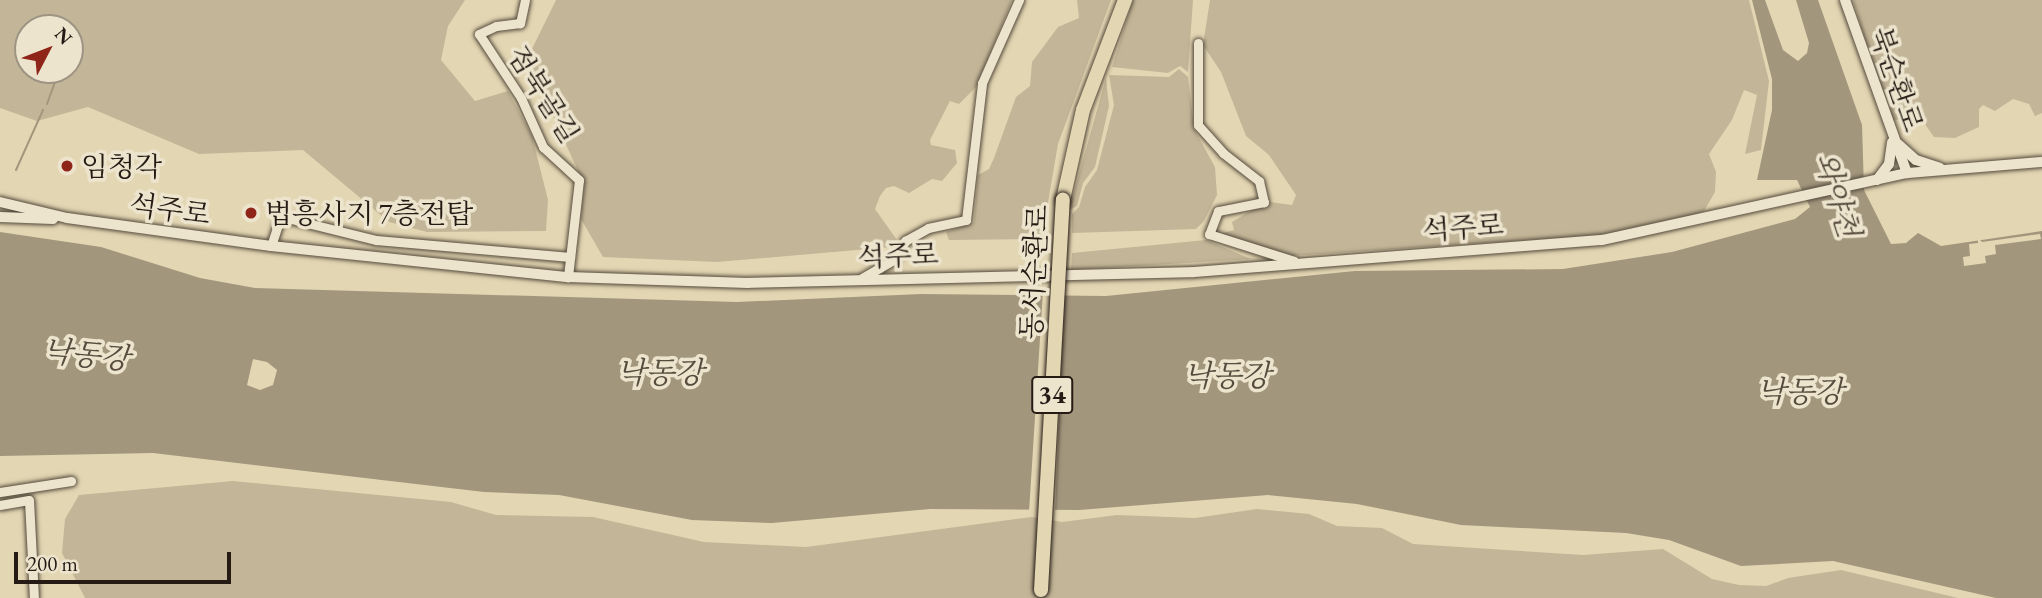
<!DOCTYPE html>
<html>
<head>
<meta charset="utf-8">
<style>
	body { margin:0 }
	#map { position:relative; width:2042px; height:598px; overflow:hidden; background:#e3d6b3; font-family:"EB Garamond","Noto Serif KR",serif }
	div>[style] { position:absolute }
	.green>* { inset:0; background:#c3b698 }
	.water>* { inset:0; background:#a2967d }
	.pier>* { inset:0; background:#e3d6b3 }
	.stream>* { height:2px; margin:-1px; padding:0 1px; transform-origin:1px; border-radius:1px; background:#a2967d }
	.roads { filter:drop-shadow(0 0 2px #544a3c) drop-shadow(0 0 2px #544a3c) }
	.minor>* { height:9px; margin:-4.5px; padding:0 4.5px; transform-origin:4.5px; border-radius:4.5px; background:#ede4ce }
	.tertiary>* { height:10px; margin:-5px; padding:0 5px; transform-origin:5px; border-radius:5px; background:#ede4ce }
	.trunk>* { height:14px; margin:-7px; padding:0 7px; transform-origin:7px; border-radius:7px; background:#e3d6b3 }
	.bridges { filter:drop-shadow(0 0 2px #251b14) drop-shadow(0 0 2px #251b14) }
	.trunk-bridge>* { height:14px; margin:-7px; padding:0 7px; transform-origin:7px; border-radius:7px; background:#e3d6b3 }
	.dots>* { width:19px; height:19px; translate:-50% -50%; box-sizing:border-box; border:4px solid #ede4ce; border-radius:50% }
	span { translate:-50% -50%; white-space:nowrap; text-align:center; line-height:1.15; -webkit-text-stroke:7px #ede4ce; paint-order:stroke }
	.shield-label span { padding:2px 5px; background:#ede4ce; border:2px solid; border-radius:5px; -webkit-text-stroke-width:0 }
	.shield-label { font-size:26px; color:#251b14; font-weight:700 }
	.street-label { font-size:28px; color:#251b14 }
	.poi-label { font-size:28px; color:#251b14 }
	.left { translate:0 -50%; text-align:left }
	.water-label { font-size:30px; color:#574c3e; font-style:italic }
	.north { position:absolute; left:14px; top:14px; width:70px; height:70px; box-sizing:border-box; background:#ede4ce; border:2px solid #9d9484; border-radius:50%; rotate:48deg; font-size:19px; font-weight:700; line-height:28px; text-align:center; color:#251b14 }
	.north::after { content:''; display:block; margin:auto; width:24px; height:32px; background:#8f2418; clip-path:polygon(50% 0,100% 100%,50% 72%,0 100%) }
	.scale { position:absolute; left:14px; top:552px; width:217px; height:32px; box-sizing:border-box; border:4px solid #251b14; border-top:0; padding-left:9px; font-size:21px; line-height:24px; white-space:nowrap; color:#251b14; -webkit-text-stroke:5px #ede4ce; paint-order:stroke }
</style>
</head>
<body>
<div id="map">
	<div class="green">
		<i style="clip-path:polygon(evenodd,0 0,465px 0,448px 26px,441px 60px,475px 101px,508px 91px,532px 136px,548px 200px,546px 231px,427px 232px,389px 222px,303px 150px,199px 154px,88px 107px,37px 121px,0 108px,0 0,28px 28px,70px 28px,70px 70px,28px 70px,28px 28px)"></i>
		<i style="clip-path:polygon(556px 0,1012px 0,976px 87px,959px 104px,950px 101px,930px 140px,931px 145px,955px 150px,957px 163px,942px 181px,932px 179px,909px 193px,894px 186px,886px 188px,880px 196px,875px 209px,897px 240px,892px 247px,717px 262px,603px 257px,581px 219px,584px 184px,527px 59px)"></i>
		<i style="clip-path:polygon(1077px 0,1111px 0,1058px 144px,1043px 231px,1037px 239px,949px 240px,946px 232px,974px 222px,978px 175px,989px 169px,994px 158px,1016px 97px,1030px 86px,1032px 62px,1058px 27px,1079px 18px)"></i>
		<i style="clip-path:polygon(1133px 0,1193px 0,1188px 72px,1180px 66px,1168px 73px,1112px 67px)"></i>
		<i style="clip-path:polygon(1210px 0,1749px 0,1769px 81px,1761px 150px,1745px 154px,1757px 95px,1744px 90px,1732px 120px,1709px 154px,1716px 172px,1715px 192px,1704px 211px,1693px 217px,1603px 235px,1290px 256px,1220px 234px,1234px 230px,1232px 222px,1250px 211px,1270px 202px,1292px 205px,1296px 195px,1269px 155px,1246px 136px,1221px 72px,1203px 45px)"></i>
		<i style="clip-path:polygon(1853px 0,2042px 0,2042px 113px,2035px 116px,2029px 104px,2013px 99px,1995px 111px,1983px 105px,1979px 109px,1979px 127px,1955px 138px,1934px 137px,1917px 113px,1891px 122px)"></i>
		<i style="clip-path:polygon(1179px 69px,1188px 77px,1194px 129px,1215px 167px,1217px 195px,1204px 221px,1196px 229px,1072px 233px,1072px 214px,1079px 207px,1085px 187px,1097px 170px,1114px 105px,1109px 75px,1169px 77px)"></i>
		<i style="clip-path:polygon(1106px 78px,1109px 106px,1095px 167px,1083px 183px,1077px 206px,1069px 210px)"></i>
		<i style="clip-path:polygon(1206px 240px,1251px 259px,1071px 270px,1072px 253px)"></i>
		<i style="clip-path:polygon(233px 481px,451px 502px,496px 515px,593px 517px,704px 542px,806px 547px,1032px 517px,1062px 522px,1117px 515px,1195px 518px,1257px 509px,1309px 514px,1337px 526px,1382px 528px,1413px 544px,1583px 555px,1663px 549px,1712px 579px,1739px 585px,1766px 586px,1788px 578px,1841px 570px,1958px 598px,85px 598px,62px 553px,65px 519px,79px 495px)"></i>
	</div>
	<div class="water">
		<i style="clip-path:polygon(evenodd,1752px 0,1765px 0,1783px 50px,1798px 61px,1807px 53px,1809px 43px,1796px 0,1818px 0,1862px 125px,1864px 190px,1891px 244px,1906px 243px,1918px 233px,1941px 246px,2042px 231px,2042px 598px,1996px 598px,1833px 561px,1741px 566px,1669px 540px,1626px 533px,1461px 525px,1357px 504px,1268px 495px,1079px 510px,930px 509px,772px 523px,692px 520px,559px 495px,484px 492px,153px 453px,0 456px,0 232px,101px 247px,200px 278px,255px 288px,737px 302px,921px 294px,1106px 296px,1355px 271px,1563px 269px,1672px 252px,1795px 219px,1810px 207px,1797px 180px,1757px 180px,1772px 110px,1772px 79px,1752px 0,253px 359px,267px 362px,277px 370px,273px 385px,260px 390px,247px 385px,253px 359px)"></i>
	</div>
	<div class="pier">
		<i style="clip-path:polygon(2040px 234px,2041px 239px,1995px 245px,1996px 254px,1985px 256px,1986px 263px,1964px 266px,1963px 257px,1970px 256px,1969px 244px,1978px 243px,1978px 238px,1982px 242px)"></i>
		<i style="clip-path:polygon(1043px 291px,1064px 292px,1055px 514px,1029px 512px)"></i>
	</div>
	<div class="stream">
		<i style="left:47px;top:104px;width:27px;rotate:-70deg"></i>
		<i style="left:16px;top:170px;width:66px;rotate:-65.8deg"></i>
	</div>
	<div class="roads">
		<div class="minor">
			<i style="left:525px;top:0;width:24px;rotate:102deg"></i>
			<i style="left:520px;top:23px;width:24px;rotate:173deg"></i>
			<i style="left:496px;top:26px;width:19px;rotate:155deg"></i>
			<i style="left:479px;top:34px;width:77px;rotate:56.7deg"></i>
			<i style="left:521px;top:98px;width:54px;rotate:65.8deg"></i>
			<i style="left:543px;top:147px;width:49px;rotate:42.5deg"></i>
			<i style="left:579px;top:180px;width:98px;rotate:96.5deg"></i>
			<i style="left:1198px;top:43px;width:82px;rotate:90deg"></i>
			<i style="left:1198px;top:125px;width:38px;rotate:48deg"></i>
			<i style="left:1223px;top:153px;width:46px;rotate:37.9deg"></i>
			<i style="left:1259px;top:181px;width:22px;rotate:77deg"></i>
			<i style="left:1264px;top:202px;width:47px;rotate:168.9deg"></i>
			<i style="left:1218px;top:211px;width:25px;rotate:111deg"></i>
			<i style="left:1209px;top:234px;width:89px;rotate:17.6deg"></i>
			<i style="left:271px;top:246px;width:26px;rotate:-72deg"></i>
			<i style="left:279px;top:221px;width:12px;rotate:-9deg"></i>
			<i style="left:291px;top:219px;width:88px;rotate:13.9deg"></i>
			<i style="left:376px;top:240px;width:195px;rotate:5deg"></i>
			<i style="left:862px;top:278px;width:38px;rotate:-30deg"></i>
			<i style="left:895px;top:259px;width:21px;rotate:-61deg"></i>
			<i style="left:905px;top:241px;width:26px;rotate:-29deg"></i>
			<i style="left:928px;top:228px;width:39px;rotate:-12deg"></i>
			<i style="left:966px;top:220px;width:138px;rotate:-83.3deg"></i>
			<i style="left:982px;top:83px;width:91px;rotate:-66deg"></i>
			<i style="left:0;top:492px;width:72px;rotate:-8.8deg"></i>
			<i style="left:0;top:505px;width:29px;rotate:-10deg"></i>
			<i style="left:29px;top:500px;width:98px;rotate:87.1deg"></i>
		</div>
		<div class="tertiary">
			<i style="left:1845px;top:0;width:184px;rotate:70.3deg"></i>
			<i style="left:1898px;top:144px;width:24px;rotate:42deg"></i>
			<i style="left:1916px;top:160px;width:25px;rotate:18deg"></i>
			<i style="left:1877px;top:180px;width:20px;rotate:-53deg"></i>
			<i style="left:1889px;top:164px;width:22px;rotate:-82deg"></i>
			<i style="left:0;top:202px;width:69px;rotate:13.4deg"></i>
			<i style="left:67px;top:218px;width:206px;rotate:7.8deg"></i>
			<i style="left:271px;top:246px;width:299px;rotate:6deg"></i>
			<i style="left:568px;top:277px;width:180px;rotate:1.9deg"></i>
			<i style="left:748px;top:283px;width:445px;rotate:-1.4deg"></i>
			<i style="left:1193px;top:272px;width:410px;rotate:-4.5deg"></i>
			<i style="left:1602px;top:240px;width:312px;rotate:-12.4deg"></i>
			<i style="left:1907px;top:173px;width:135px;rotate:-4.7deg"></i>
			<i style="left:0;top:217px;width:53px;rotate:2.2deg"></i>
		</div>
		<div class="trunk">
			<i style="left:1063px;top:200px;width:92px;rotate:-77.5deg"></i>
			<i style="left:1083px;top:110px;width:118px;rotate:-69.1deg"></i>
		</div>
	</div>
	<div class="bridges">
		<div class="trunk-bridge">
			<i style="left:1041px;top:590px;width:391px;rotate:-86.8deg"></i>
		</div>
	</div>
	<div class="dots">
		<i style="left:67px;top:166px;background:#8f2418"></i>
		<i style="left:251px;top:213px;background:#8f2418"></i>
	</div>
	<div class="shield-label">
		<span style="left:1052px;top:395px">34</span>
	</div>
	<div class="street-label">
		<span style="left:1897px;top:79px;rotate:71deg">북순환로</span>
		<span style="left:544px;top:94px;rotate:58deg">점북골길</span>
		<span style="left:170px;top:209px;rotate:8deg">석주로</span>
		<span style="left:1463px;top:227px;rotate:-4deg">석주로</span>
		<span style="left:898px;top:255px;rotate:-2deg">석주로</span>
		<span style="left:1034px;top:272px;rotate:-87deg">동서순환로</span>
	</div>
	<div class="poi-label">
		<span class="left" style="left:81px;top:166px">임청각</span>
		<span class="left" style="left:265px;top:213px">법흥사지 7층전탑</span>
	</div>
	<div class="water-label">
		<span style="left:1837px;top:195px;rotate:73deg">와야천</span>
		<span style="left:86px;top:355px;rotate:6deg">낙동강</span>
		<span style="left:660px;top:373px">낙동강</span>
		<span style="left:1227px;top:376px">낙동강</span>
		<span style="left:1800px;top:392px">낙동강</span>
	</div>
	<div class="north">N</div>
	<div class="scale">200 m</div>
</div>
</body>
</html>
